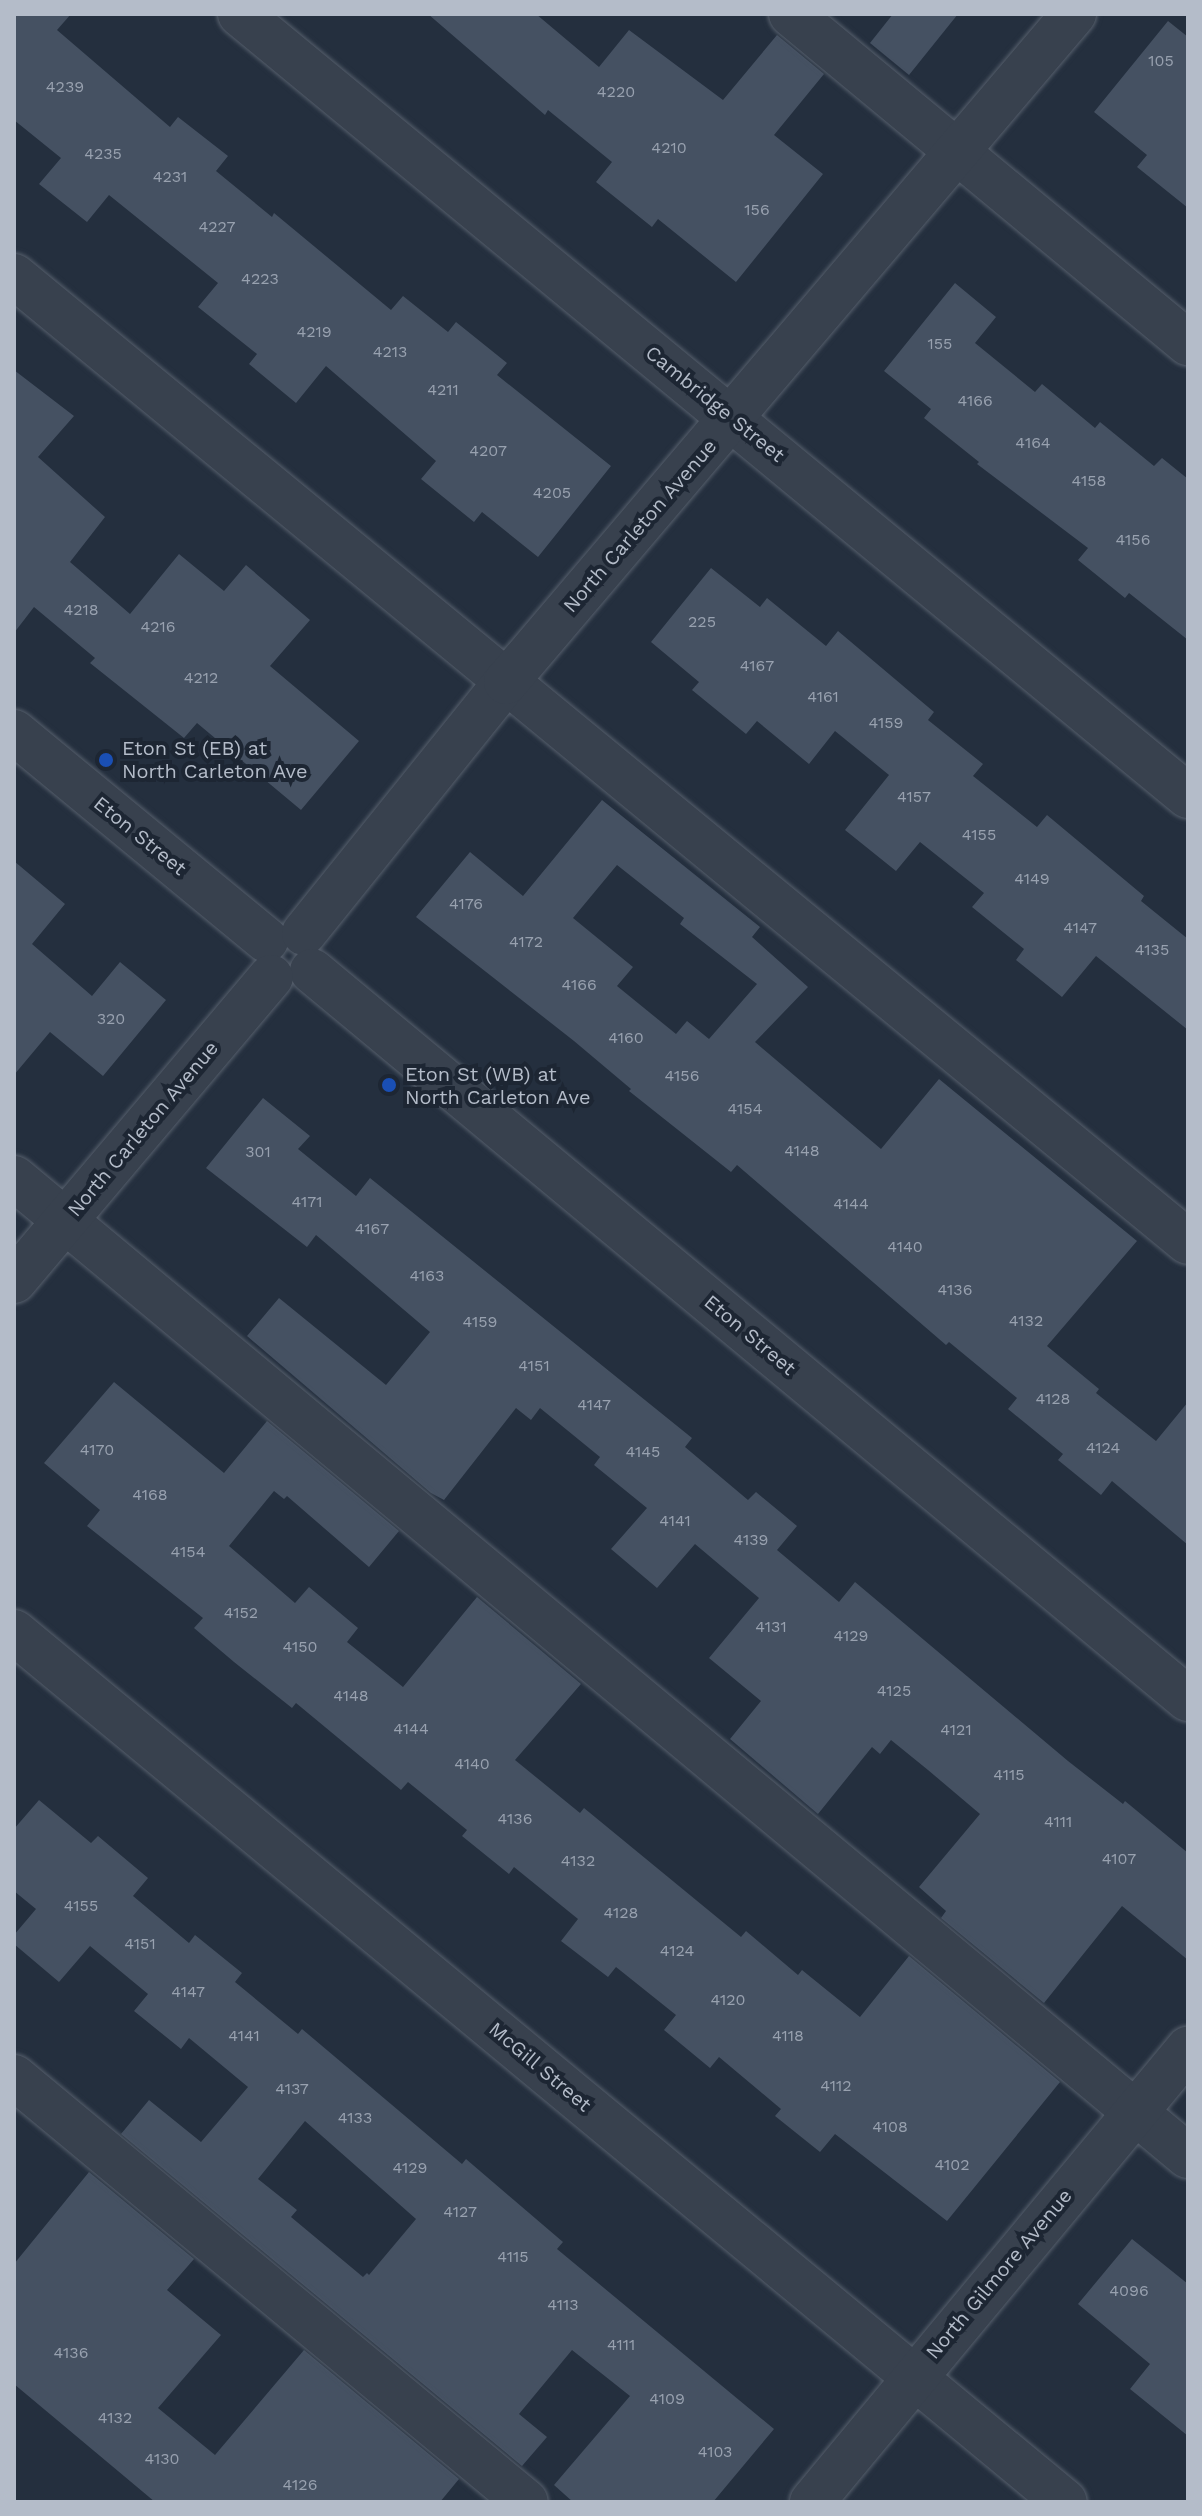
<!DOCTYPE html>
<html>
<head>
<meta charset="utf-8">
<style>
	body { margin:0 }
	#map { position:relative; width:1202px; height:2516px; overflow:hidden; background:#242f3e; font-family:"Work Sans",sans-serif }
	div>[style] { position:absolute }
	.building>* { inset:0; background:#455162 }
	.roads { filter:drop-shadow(0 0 2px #565f6c) drop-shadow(0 0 2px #565f6c) }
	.minor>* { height:44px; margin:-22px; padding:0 22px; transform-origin:22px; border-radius:22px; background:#38414e }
	.dots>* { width:22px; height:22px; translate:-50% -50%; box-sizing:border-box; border:4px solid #1d2633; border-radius:50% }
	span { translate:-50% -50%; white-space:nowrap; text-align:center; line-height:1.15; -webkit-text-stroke:8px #1d2633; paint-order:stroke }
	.number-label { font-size:16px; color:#98a1af }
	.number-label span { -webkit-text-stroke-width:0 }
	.street-label { font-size:20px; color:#b4bcc9 }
	.poi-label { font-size:20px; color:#b4bcc9 }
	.left { translate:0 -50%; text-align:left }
	.frame { position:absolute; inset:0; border:16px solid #b4bcc9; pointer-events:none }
</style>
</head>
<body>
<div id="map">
	<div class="building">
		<i style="clip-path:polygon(14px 14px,71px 14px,57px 30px,170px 127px,178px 117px,228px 156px,216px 171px,272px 217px,274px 213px,391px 310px,403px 296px,448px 332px,456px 322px,507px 363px,497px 375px,611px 466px,538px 557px,482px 512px,474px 522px,421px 479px,436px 461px,326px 366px,296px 403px,249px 364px,257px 354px,198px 307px,218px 283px,109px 195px,87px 222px,39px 184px,61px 158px,14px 120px)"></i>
		<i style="clip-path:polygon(428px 14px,536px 14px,599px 67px,629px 30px,723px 100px,777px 35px,824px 74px,774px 135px,823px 174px,736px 282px,658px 219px,652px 227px,596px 182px,612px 162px,548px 110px,545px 115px)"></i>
		<i style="clip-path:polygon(893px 14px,958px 14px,909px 75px,870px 43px)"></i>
		<i style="clip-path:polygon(1168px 21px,1188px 37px,1188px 208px,1137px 167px,1147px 155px,1094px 112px)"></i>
		<i style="clip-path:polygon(955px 283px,996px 317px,975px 343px,1035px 392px,1042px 384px,1095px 428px,1100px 422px,1154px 466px,1162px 458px,1188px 479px,1188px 640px,1129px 593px,1125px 598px,1078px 560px,1088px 548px,977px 464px,979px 462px,924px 418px,931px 409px,884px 371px)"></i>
		<i style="clip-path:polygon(14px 370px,74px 416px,38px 457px,105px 517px,70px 562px,130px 614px,179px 554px,224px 591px,246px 565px,310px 620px,270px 666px,359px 741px,301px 810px,197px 723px,184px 738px,90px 663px,95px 658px,34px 607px,14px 633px)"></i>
		<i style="clip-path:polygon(711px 568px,760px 607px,767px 598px,826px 646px,838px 631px,934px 712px,928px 720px,983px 764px,973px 776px,1037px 827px,1047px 815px,1144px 896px,1141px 901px,1188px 939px,1188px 1030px,1096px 956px,1062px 997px,1016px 960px,1024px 949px,972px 907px,984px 893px,920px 842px,896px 871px,845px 830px,889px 775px,835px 731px,809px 764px,757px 721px,746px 734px,692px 690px,699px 682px,651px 642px)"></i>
		<i style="clip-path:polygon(evenodd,602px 800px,760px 927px,752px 937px,808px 987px,755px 1042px,881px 1149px,939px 1079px,1137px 1241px,1047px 1346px,1099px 1389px,1096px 1393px,1156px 1441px,1188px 1402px,1188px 1545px,1112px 1481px,1101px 1495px,1058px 1460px,1063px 1454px,1008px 1409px,1017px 1398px,949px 1342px,946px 1345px,737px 1165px,731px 1172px,629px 1091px,631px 1089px,574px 1041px,416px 917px,470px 852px,523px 896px,602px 800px,617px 865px,684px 918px,680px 924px,757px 984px,709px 1039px,687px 1021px,676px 1034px,617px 986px,633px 967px,573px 918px,617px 865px)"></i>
		<i style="clip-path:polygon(14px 861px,65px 904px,32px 944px,92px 996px,120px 962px,166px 1000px,103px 1076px,50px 1032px,14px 1075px)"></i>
		<i style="clip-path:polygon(263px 1098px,310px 1136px,298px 1149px,356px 1196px,370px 1178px,692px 1438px,685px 1447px,748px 1500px,756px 1492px,797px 1526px,777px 1550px,839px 1602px,855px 1582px,1068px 1761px,1123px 1804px,1125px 1801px,1188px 1853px,1188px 1960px,1122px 1906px,1044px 2003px,941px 1918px,946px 1911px,919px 1887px,980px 1814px,928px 1770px,891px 1740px,880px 1754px,872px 1747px,818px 1814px,730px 1739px,761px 1701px,709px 1658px,759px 1598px,695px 1544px,657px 1588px,611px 1549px,647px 1508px,594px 1465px,600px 1457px,540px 1408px,531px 1420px,516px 1408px,444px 1500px,431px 1493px,247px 1336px,279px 1298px,386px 1385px,430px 1332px,316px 1235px,307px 1247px,206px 1168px)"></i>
		<i style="clip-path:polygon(114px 1382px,224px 1473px,267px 1421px,399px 1531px,369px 1567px,287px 1496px,284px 1499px,274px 1491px,229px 1546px,295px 1603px,309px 1587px,358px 1628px,347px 1642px,403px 1687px,477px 1597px,581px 1684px,515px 1760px,580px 1813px,584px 1808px,741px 1937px,746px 1931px,798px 1975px,802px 1970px,860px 2017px,909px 1956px,1060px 2082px,947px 2221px,835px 2134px,820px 2152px,775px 2116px,781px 2109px,719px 2057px,710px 2068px,664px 2030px,676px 2015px,616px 1967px,608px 1977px,561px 1941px,578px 1919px,514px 1867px,509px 1874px,462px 1836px,467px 1830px,408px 1782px,401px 1790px,296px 1703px,292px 1708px,234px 1662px,194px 1628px,203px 1618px,87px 1526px,100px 1510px,44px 1463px)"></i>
		<i style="clip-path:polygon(evenodd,39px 1800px,91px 1843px,98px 1836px,148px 1878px,133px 1896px,189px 1943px,195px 1935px,242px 1973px,235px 1982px,298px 2034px,302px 2029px,462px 2164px,466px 2159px,563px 2242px,557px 2249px,774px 2429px,713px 2502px,573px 2502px,554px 2485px,630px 2396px,572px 2350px,519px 2414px,547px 2437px,522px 2466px,121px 2134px,149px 2100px,201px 2142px,248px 2087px,189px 2038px,181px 2049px,134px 2011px,148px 1994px,90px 1946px,59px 1982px,14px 1944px,14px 1935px,36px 1909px,14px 1891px,14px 1829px,39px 1800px,305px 2121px,416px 2219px,369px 2275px,367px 2273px,363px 2277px,291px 2217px,297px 2210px,258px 2179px,305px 2121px)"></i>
		<i style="clip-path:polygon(89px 2172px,194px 2259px,167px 2290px,221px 2335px,158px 2408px,215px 2455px,304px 2350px,459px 2479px,440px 2502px,155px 2502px,14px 2384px,14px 2264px)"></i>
		<i style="clip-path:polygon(1132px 2239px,1188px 2284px,1188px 2436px,1130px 2389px,1150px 2364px,1078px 2304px)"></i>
	</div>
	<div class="roads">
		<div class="minor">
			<i style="left:240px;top:14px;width:1229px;rotate:39.52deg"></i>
			<i style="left:791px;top:14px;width:516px;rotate:39.65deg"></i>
			<i style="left:14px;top:276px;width:1520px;rotate:39.45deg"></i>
			<i style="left:14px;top:732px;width:327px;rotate:39.5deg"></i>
			<i style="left:304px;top:933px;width:322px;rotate:-51.2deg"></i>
			<i style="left:506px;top:682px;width:877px;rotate:-49.63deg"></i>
			<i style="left:312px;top:971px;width:1139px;rotate:39.73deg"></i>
			<i style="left:14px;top:1178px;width:1528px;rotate:39.8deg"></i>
			<i style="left:14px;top:1281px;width:398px;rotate:-49.8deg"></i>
			<i style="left:14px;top:1632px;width:1364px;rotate:39.62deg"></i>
			<i style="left:14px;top:2077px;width:665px;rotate:39.7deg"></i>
			<i style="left:812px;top:2502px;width:589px;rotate:-50.31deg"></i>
		</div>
	</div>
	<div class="dots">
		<i style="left:106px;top:760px;background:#1a4fb4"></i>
		<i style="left:389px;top:1085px;background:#1a4fb4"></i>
	</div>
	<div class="number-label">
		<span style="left:1161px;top:61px">105</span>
		<span style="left:65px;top:87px">4239</span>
		<span style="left:616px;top:92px">4220</span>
		<span style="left:669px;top:148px">4210</span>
		<span style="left:103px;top:154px">4235</span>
		<span style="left:170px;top:177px">4231</span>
		<span style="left:757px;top:210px">156</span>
		<span style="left:217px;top:227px">4227</span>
		<span style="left:260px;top:279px">4223</span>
		<span style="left:314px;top:332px">4219</span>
		<span style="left:940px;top:344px">155</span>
		<span style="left:390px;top:352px">4213</span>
		<span style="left:443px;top:390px">4211</span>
		<span style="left:975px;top:401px">4166</span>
		<span style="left:1033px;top:443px">4164</span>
		<span style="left:488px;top:451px">4207</span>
		<span style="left:1089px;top:481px">4158</span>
		<span style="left:552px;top:493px">4205</span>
		<span style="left:1133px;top:540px">4156</span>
		<span style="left:81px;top:610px">4218</span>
		<span style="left:702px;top:622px">225</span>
		<span style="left:158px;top:627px">4216</span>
		<span style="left:757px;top:666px">4167</span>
		<span style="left:201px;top:678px">4212</span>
		<span style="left:823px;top:697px">4161</span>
		<span style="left:886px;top:723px">4159</span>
		<span style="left:914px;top:797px">4157</span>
		<span style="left:979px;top:835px">4155</span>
		<span style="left:1032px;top:879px">4149</span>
		<span style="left:466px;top:904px">4176</span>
		<span style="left:1080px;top:928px">4147</span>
		<span style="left:526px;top:942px">4172</span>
		<span style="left:1152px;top:950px">4135</span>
		<span style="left:579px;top:985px">4166</span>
		<span style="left:111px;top:1019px">320</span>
		<span style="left:626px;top:1038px">4160</span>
		<span style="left:682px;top:1076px">4156</span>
		<span style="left:745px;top:1109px">4154</span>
		<span style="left:802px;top:1151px">4148</span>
		<span style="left:258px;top:1152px">301</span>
		<span style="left:307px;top:1202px">4171</span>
		<span style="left:851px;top:1204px">4144</span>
		<span style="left:372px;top:1229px">4167</span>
		<span style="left:905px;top:1247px">4140</span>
		<span style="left:427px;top:1276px">4163</span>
		<span style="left:955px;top:1290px">4136</span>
		<span style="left:1026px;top:1321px">4132</span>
		<span style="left:480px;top:1322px">4159</span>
		<span style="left:534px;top:1366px">4151</span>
		<span style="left:1053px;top:1399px">4128</span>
		<span style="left:594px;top:1405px">4147</span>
		<span style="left:1103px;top:1448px">4124</span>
		<span style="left:97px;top:1450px">4170</span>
		<span style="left:643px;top:1452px">4145</span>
		<span style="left:150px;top:1495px">4168</span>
		<span style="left:675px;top:1521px">4141</span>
		<span style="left:751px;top:1540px">4139</span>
		<span style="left:188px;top:1552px">4154</span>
		<span style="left:241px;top:1613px">4152</span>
		<span style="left:771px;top:1627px">4131</span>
		<span style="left:851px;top:1636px">4129</span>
		<span style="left:300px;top:1647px">4150</span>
		<span style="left:894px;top:1691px">4125</span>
		<span style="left:351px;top:1696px">4148</span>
		<span style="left:411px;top:1729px">4144</span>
		<span style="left:956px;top:1730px">4121</span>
		<span style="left:472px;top:1764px">4140</span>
		<span style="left:1009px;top:1775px">4115</span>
		<span style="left:515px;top:1819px">4136</span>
		<span style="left:1058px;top:1822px">4111</span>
		<span style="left:1119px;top:1859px">4107</span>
		<span style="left:578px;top:1861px">4132</span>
		<span style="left:81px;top:1906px">4155</span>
		<span style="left:621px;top:1913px">4128</span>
		<span style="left:140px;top:1944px">4151</span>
		<span style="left:677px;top:1951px">4124</span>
		<span style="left:188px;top:1992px">4147</span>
		<span style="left:728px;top:2000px">4120</span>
		<span style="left:244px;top:2036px">4141</span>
		<span style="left:788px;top:2036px">4118</span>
		<span style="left:836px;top:2086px">4112</span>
		<span style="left:292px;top:2089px">4137</span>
		<span style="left:355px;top:2118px">4133</span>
		<span style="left:890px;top:2127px">4108</span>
		<span style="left:952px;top:2165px">4102</span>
		<span style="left:410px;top:2168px">4129</span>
		<span style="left:460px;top:2212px">4127</span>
		<span style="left:513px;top:2257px">4115</span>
		<span style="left:1129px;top:2291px">4096</span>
		<span style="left:563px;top:2305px">4113</span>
		<span style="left:621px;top:2345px">4111</span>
		<span style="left:71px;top:2353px">4136</span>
		<span style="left:667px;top:2399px">4109</span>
		<span style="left:115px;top:2418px">4132</span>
		<span style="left:715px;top:2452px">4103</span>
		<span style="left:162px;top:2459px">4130</span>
		<span style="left:300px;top:2485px">4126</span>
	</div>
	<div class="street-label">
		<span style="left:715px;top:404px;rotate:39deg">Cambridge Street</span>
		<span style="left:640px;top:526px;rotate:-49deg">North Carleton Avenue</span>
		<span style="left:140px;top:836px;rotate:39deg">Eton Street</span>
		<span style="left:143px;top:1129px;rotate:-50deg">North Carleton Avenue</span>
		<span style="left:750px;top:1335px;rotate:40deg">Eton Street</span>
		<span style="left:540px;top:2067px;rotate:40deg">McGill Street</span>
		<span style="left:999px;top:2274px;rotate:-50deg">North Gilmore Avenue</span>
	</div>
	<div class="poi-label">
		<span class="left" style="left:122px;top:760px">Eton St (EB) at<br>North Carleton Ave</span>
		<span class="left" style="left:405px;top:1086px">Eton St (WB) at<br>North Carleton Ave</span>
	</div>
	<div class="frame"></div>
</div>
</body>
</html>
